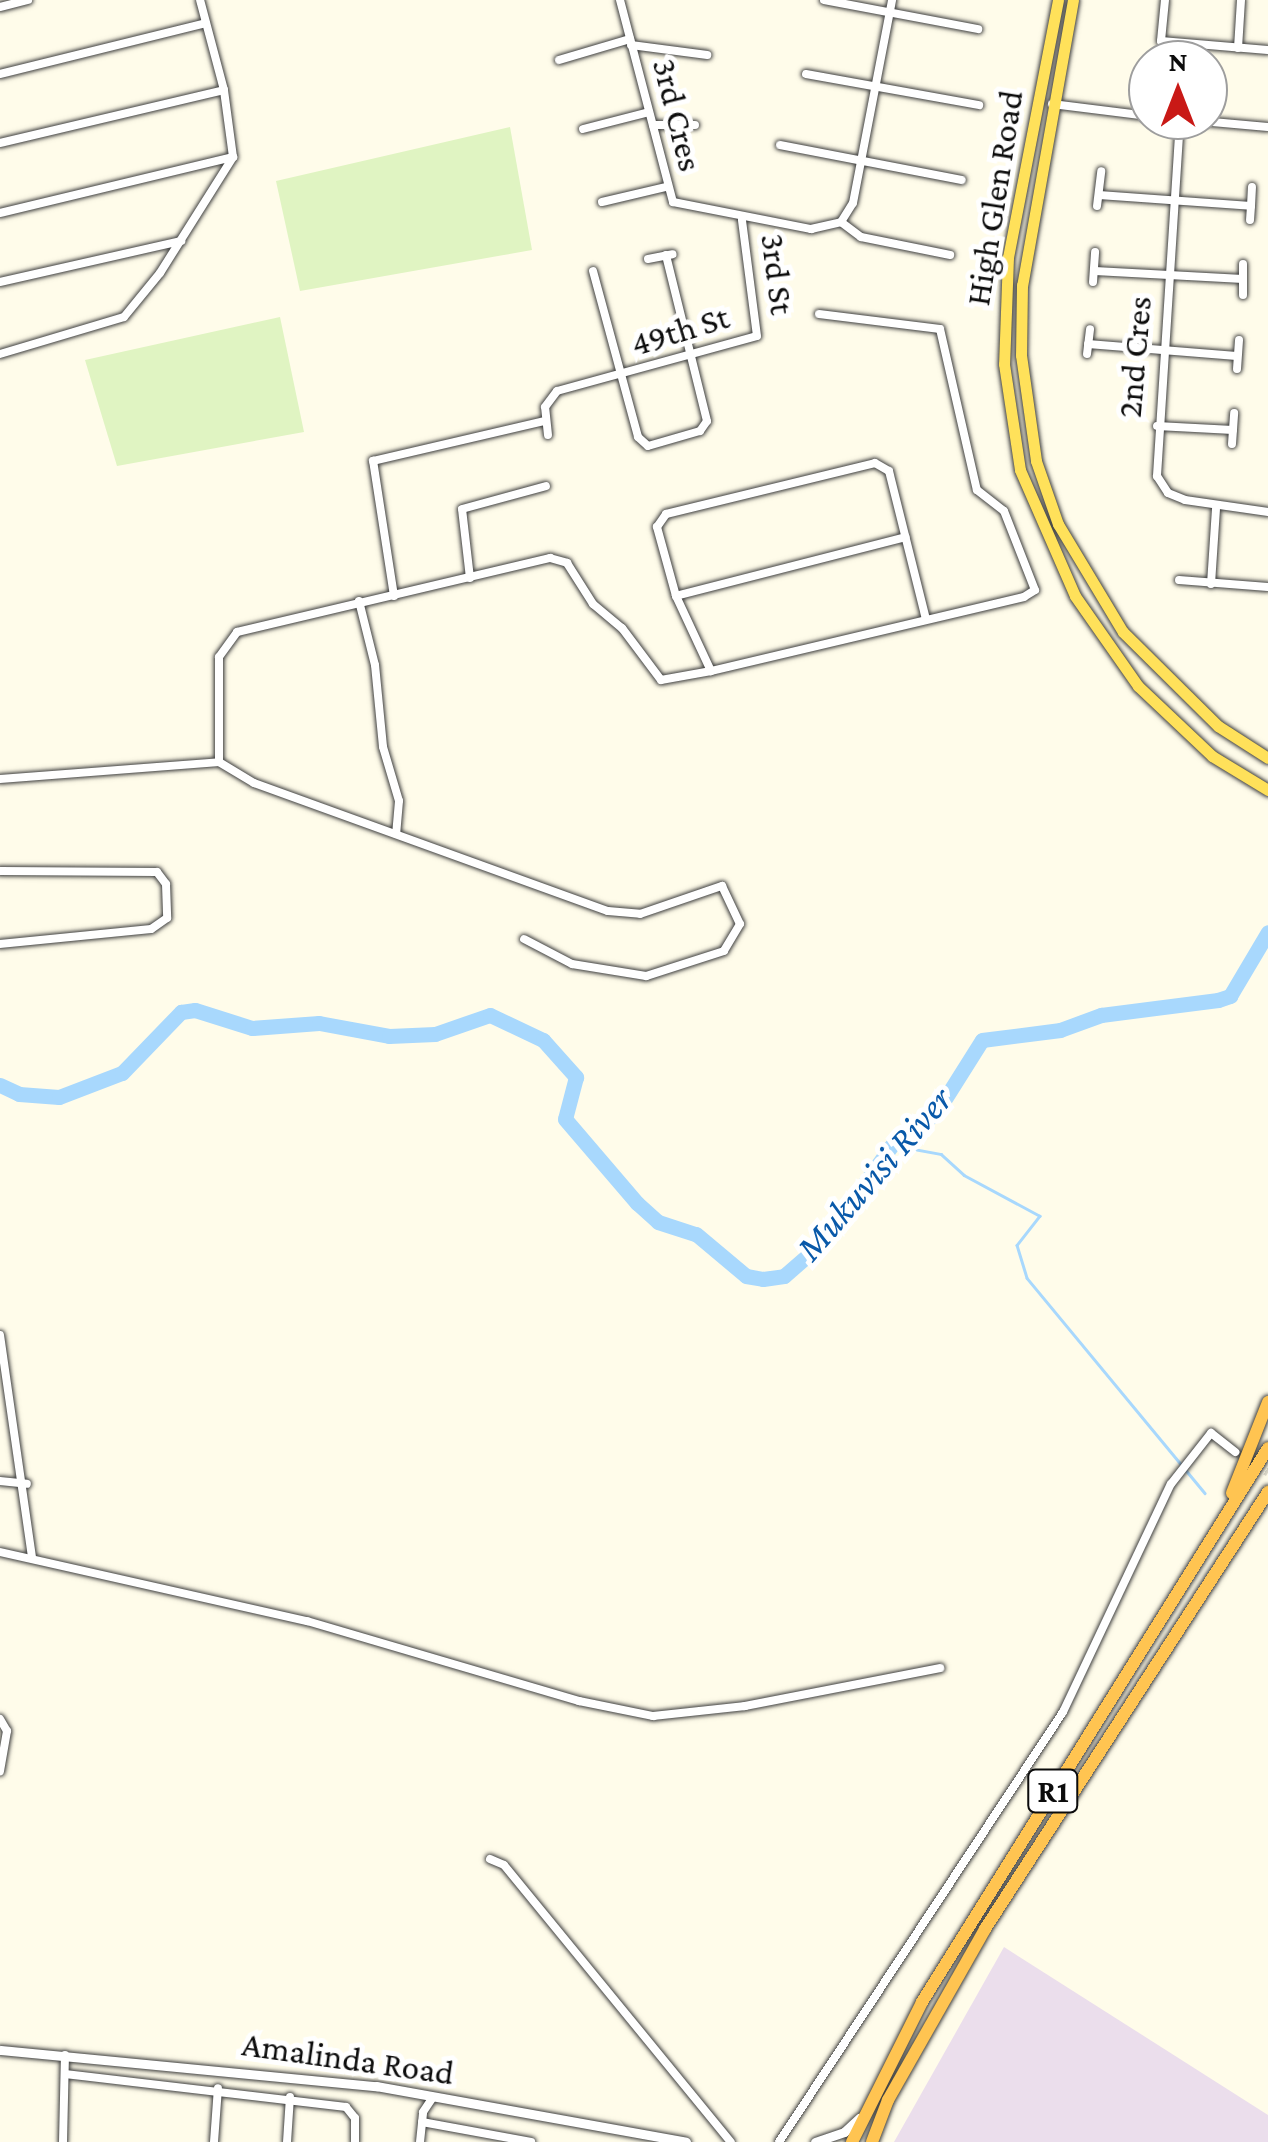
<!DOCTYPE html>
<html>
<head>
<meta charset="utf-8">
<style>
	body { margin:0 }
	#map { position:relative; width:1268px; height:2142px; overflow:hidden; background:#fffcea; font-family:"Crimson Pro",serif }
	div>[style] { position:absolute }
	.industrial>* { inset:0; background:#ebdeec }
	.pitch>* { inset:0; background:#e0f4c2 }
	.stream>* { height:2.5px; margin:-1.25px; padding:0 1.25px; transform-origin:1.25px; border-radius:1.25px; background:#a8d8fd }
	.river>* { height:15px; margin:-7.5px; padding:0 7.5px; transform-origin:7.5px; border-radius:7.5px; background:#a8d8fd }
	.minor-tunnel>* { height:8px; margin-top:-4px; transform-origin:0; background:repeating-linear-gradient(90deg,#dbd8c9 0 8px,transparent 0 12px) }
	.roads { filter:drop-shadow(0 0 2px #3f3f3f) drop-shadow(0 0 2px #3f3f3f) }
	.minor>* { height:8px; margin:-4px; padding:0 4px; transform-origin:4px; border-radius:4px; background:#fff }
	.tertiary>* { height:9px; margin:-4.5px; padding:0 4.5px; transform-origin:4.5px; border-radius:4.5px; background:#fff }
	.primary>* { height:11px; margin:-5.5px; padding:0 5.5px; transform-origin:5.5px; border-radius:5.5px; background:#ffe15a }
	.trunk>* { height:12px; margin:-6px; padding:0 6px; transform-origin:6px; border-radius:6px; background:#ffc451 }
	span { translate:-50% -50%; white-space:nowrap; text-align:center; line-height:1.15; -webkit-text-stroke:10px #fff; paint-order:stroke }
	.shield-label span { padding:2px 8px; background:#fff; border:2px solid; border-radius:8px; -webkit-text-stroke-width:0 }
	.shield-label { font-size:32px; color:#0c0c0c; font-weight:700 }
	.street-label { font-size:35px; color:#0c0c0c }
	.water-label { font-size:38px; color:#0959a9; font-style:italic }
	.north { position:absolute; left:1128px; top:40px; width:100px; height:100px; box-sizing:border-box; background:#fff; border:2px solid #9e9e9e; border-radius:50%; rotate:0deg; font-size:28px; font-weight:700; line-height:40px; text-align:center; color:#0c0c0c }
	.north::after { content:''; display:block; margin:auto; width:35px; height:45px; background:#c91916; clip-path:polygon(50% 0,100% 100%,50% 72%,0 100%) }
</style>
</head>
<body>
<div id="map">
	<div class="industrial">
		<i style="clip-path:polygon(1004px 1947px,1268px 2115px,1268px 2142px,894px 2142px)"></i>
	</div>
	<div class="pitch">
		<i style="clip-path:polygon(510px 127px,532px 250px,300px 291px,276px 181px)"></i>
		<i style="clip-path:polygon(280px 317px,304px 432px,117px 466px,85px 360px)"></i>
	</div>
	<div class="stream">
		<i style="left:892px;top:1145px;width:50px;rotate:10.4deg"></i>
		<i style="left:941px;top:1154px;width:31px;rotate:42deg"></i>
		<i style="left:964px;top:1175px;width:86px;rotate:28.3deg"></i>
		<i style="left:1040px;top:1216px;width:37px;rotate:128deg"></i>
		<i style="left:1017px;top:1245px;width:34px;rotate:73deg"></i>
		<i style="left:1027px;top:1278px;width:279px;rotate:50.4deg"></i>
	</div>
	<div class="river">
		<i style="left:0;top:1085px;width:21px;rotate:25deg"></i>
		<i style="left:19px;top:1094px;width:40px;rotate:4.3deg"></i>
		<i style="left:59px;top:1097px;width:67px;rotate:-20.9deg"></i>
		<i style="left:122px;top:1073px;width:85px;rotate:-46deg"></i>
		<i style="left:181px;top:1012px;width:14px;rotate:-8deg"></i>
		<i style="left:195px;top:1010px;width:60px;rotate:17.5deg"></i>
		<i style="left:252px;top:1028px;width:67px;rotate:-4.3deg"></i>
		<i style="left:319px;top:1023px;width:71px;rotate:10.5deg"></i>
		<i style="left:389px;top:1036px;width:46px;rotate:-2.5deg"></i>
		<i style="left:435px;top:1034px;width:58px;rotate:-19.1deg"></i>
		<i style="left:490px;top:1015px;width:59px;rotate:25.3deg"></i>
		<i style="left:543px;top:1040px;width:50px;rotate:48.3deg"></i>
		<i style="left:576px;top:1077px;width:43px;rotate:104.7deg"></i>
		<i style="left:565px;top:1119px;width:111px;rotate:49.4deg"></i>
		<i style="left:637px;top:1203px;width:28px;rotate:42deg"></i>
		<i style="left:658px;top:1222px;width:40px;rotate:18deg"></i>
		<i style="left:696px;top:1234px;width:65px;rotate:40deg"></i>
		<i style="left:746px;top:1276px;width:17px;rotate:10deg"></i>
		<i style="left:763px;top:1279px;width:21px;rotate:-8deg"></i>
		<i style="left:784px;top:1276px;width:50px;rotate:-41deg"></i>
		<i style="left:822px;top:1243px;width:120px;rotate:-54.5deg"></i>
		<i style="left:892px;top:1145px;width:54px;rotate:-36deg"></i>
		<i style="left:936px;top:1113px;width:86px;rotate:-57.8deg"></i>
		<i style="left:982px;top:1040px;width:79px;rotate:-7.3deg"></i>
		<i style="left:1060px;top:1030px;width:44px;rotate:-20.1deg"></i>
		<i style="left:1101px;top:1015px;width:118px;rotate:-7.3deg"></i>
		<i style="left:1218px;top:1000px;width:13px;rotate:-18deg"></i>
		<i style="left:1230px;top:996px;width:74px;rotate:-59.3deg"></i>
	</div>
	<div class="minor-tunnel">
		<i style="left:1235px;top:1452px;width:39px;rotate:32deg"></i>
	</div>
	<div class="roads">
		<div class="minor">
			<i style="left:620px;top:0;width:209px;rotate:75.3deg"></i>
			<i style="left:673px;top:202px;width:141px;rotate:11.1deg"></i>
			<i style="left:811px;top:229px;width:31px;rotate:-13deg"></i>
			<i style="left:841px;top:222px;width:22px;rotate:-58deg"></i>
			<i style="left:853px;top:203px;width:207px;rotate:-79.1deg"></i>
			<i style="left:824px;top:0;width:157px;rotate:10.7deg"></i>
			<i style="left:1165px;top:0;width:41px;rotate:95.6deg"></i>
			<i style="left:1161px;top:41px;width:107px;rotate:4.8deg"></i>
			<i style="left:0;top:7px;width:29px;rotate:-14deg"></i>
			<i style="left:631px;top:45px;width:77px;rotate:7.5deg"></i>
			<i style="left:1238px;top:48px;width:48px;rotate:-86.4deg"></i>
			<i style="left:559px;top:60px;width:74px;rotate:-16.5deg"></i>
			<i style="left:0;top:74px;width:212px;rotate:-13.9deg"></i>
			<i style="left:806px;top:74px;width:176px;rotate:10.2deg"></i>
			<i style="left:1052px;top:104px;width:97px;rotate:7.1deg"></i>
			<i style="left:1180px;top:120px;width:357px;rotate:93.7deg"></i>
			<i style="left:1157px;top:476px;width:20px;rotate:57deg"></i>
			<i style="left:1168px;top:493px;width:18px;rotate:22deg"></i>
			<i style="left:1185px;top:500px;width:84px;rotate:8.2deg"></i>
			<i style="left:1190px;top:120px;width:78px;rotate:5.1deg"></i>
			<i style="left:653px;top:125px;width:42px"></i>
			<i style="left:583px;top:129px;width:68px;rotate:-14.4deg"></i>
			<i style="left:0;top:143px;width:230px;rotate:-13.3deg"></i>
			<i style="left:780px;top:145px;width:185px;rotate:10.9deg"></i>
			<i style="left:1099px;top:195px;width:152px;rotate:4.1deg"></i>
			<i style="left:1251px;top:206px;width:14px;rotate:94deg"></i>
			<i style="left:602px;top:202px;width:66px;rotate:-13.2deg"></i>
			<i style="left:1097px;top:206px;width:35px;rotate:-83deg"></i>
			<i style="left:1251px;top:206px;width:19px;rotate:-87deg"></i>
			<i style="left:0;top:213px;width:240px;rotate:-13.5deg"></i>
			<i style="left:841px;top:222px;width:25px;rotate:37deg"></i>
			<i style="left:861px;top:237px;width:91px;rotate:11.4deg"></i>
			<i style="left:648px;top:259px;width:25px;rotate:-11deg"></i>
			<i style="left:593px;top:271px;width:172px;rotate:74.8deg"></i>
			<i style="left:638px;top:437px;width:13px;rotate:42deg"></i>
			<i style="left:648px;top:446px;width:54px;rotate:-16.1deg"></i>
			<i style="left:700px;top:431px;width:12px;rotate:-55deg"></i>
			<i style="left:707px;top:421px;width:171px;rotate:-103.9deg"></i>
			<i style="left:1095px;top:271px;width:148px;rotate:3.1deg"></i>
			<i style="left:0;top:282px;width:186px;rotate:-12.8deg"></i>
			<i style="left:1093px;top:282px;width:30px;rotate:-86deg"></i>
			<i style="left:1243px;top:295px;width:31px;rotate:-90deg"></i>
			<i style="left:819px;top:314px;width:122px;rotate:7.1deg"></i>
			<i style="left:940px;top:329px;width:165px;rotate:77.1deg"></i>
			<i style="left:977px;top:490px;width:34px;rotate:38deg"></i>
			<i style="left:1004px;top:511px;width:85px;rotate:68.6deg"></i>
			<i style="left:1035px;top:590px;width:13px;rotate:148deg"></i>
			<i style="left:1024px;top:597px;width:322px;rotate:166.7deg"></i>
			<i style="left:711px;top:671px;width:83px;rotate:-115deg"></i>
			<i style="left:676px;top:596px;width:72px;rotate:-105.4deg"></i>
			<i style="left:657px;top:527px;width:16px;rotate:-55deg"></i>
			<i style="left:666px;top:514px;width:215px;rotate:-13.7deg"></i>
			<i style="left:875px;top:463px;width:16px;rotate:30deg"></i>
			<i style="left:889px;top:471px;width:153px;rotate:76deg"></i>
			<i style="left:1088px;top:344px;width:149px;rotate:4.6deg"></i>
			<i style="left:0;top:354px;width:129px;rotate:-16.6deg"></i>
			<i style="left:124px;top:317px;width:57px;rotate:-50.7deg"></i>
			<i style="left:160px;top:273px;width:137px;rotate:-57.8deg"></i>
			<i style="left:233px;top:157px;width:68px;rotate:-97.7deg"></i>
			<i style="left:224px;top:90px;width:93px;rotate:-104.9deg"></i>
			<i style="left:1087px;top:354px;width:25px;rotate:-83deg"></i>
			<i style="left:1237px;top:369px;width:29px;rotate:-86deg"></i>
			<i style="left:1157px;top:426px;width:76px;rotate:3deg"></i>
			<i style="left:548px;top:435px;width:28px;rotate:-96deg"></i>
			<i style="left:545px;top:407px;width:20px;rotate:-53deg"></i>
			<i style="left:557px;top:391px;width:207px;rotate:-15.4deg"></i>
			<i style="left:757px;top:336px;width:117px;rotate:-97.4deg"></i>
			<i style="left:1232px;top:444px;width:31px;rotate:-86deg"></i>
			<i style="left:470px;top:578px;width:69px;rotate:-96.6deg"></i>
			<i style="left:462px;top:509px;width:87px;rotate:-15.3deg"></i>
			<i style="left:1179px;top:580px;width:89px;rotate:4.5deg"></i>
			<i style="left:1211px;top:584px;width:75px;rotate:-86.2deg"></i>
			<i style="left:394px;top:596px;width:137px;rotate:-98.8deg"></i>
			<i style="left:373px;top:461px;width:177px;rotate:-13.1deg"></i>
			<i style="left:676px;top:596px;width:237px;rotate:-14.4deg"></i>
			<i style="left:359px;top:601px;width:66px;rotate:76deg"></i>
			<i style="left:375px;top:665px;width:82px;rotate:84.4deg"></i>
			<i style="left:383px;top:747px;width:56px;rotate:73.5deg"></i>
			<i style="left:399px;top:801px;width:33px;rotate:95deg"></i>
			<i style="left:219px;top:762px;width:105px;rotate:-90deg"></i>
			<i style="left:219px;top:657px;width:31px;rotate:-54deg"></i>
			<i style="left:237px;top:632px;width:322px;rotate:-13.3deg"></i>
			<i style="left:550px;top:558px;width:18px;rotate:16deg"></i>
			<i style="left:567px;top:563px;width:49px;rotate:57.6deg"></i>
			<i style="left:593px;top:604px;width:38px;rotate:40deg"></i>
			<i style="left:622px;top:628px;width:65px;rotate:53.1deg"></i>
			<i style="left:661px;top:680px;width:51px;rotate:-10.2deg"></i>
			<i style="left:0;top:779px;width:220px;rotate:-4.4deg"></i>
			<i style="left:219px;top:762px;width:41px;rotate:31deg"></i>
			<i style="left:254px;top:783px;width:376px;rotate:19.9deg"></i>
			<i style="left:608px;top:911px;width:32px;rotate:5deg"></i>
			<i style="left:640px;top:914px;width:87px;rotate:-18.9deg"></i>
			<i style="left:722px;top:886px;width:42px;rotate:64.7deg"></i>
			<i style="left:740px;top:924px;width:31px;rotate:121deg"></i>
			<i style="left:724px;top:951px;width:82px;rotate:162.2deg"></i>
			<i style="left:646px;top:976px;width:75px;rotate:-170.8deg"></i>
			<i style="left:572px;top:964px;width:54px;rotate:-152.5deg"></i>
			<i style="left:0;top:871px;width:157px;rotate:0.4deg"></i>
			<i style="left:157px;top:872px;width:15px;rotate:53deg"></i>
			<i style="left:166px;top:884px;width:34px;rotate:88deg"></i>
			<i style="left:167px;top:918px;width:19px;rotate:145deg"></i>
			<i style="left:151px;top:929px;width:152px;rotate:174.3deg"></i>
			<i style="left:0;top:1335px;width:224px;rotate:81.8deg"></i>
			<i style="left:0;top:1481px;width:27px;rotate:6deg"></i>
			<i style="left:0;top:1552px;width:315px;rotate:12.7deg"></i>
			<i style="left:307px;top:1621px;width:284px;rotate:16.4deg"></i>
			<i style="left:579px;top:1701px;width:76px;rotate:11.5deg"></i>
			<i style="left:653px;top:1716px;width:93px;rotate:-6.2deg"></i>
			<i style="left:745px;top:1706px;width:199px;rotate:-11deg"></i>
			<i style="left:0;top:1719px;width:14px;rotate:60deg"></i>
			<i style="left:7px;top:1731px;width:41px;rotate:99.9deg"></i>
			<i style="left:490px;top:1859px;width:15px;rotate:23deg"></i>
			<i style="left:504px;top:1865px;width:358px;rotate:50.7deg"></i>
			<i style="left:65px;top:2074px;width:283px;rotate:6.7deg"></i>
			<i style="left:346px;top:2107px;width:14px;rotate:51deg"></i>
			<i style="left:355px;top:2118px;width:24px;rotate:90deg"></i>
			<i style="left:422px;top:2122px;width:111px;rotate:10.4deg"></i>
			<i style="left:63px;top:2142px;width:87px;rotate:-88.7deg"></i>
			<i style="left:214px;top:2142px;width:54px;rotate:-85.8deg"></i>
			<i style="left:287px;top:2142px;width:45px;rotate:-86.2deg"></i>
			<i style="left:420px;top:2142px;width:30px;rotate:-84deg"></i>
			<i style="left:423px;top:2112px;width:18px;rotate:-56deg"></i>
			<i style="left:779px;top:2142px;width:515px;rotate:-56.56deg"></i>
			<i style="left:1063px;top:1712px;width:252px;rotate:-64.7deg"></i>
			<i style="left:1171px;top:1484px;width:65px;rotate:-51.9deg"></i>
			<i style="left:1211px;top:1433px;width:31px;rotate:38deg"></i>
		</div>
		<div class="tertiary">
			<i style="left:0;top:2050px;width:378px;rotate:5.5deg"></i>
			<i style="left:376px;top:2086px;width:315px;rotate:10.2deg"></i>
			<i style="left:815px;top:2142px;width:31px;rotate:-19deg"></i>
			<i style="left:844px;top:2132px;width:21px;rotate:-43deg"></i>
		</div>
		<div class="primary">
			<i style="left:1058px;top:0;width:262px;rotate:101deg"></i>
			<i style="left:1008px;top:257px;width:107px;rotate:92.1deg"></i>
			<i style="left:1004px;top:364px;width:107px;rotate:81.4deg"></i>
			<i style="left:1020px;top:470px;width:137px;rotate:66.4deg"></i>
			<i style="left:1075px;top:596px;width:110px;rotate:55deg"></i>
			<i style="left:1138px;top:686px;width:102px;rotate:43.4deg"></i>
			<i style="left:1212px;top:756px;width:66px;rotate:31.3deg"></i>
			<i style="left:1073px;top:0;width:290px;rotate:100.1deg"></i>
			<i style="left:1022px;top:285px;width:70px;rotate:90.8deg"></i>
			<i style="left:1021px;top:355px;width:107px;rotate:81.9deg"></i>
			<i style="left:1036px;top:461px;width:67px;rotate:70.8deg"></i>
			<i style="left:1058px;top:524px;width:126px;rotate:59deg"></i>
			<i style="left:1123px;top:632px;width:134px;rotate:44.7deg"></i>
			<i style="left:1218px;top:726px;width:59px;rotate:32.6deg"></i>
		</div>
		<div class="trunk">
			<i style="left:1232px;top:1493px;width:98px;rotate:-68.4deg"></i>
			<i style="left:852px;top:2142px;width:157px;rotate:-63.4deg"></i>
			<i style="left:922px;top:2002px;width:653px;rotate:-58.01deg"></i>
			<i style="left:872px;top:2142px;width:45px;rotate:-69.1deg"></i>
			<i style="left:888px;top:2100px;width:197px;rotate:-60.4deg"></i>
			<i style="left:985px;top:1929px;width:521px;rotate:-57.07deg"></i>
		</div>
	</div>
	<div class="shield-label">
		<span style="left:1053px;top:1791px">R1</span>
	</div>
	<div class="street-label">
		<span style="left:677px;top:115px;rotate:76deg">3rd Cres</span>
		<span style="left:995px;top:198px;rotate:-81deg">High Glen Road</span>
		<span style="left:777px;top:274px;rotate:83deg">3rd St</span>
		<span style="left:680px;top:331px;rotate:-17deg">49th St</span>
		<span style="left:1135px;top:357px;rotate:-85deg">2nd Cres</span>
		<span style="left:348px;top:2059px;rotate:8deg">Amalinda Road</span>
	</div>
	<div class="water-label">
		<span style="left:874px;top:1174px;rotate:-49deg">Mukuvisi River</span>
	</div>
	<div class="north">N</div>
</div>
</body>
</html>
